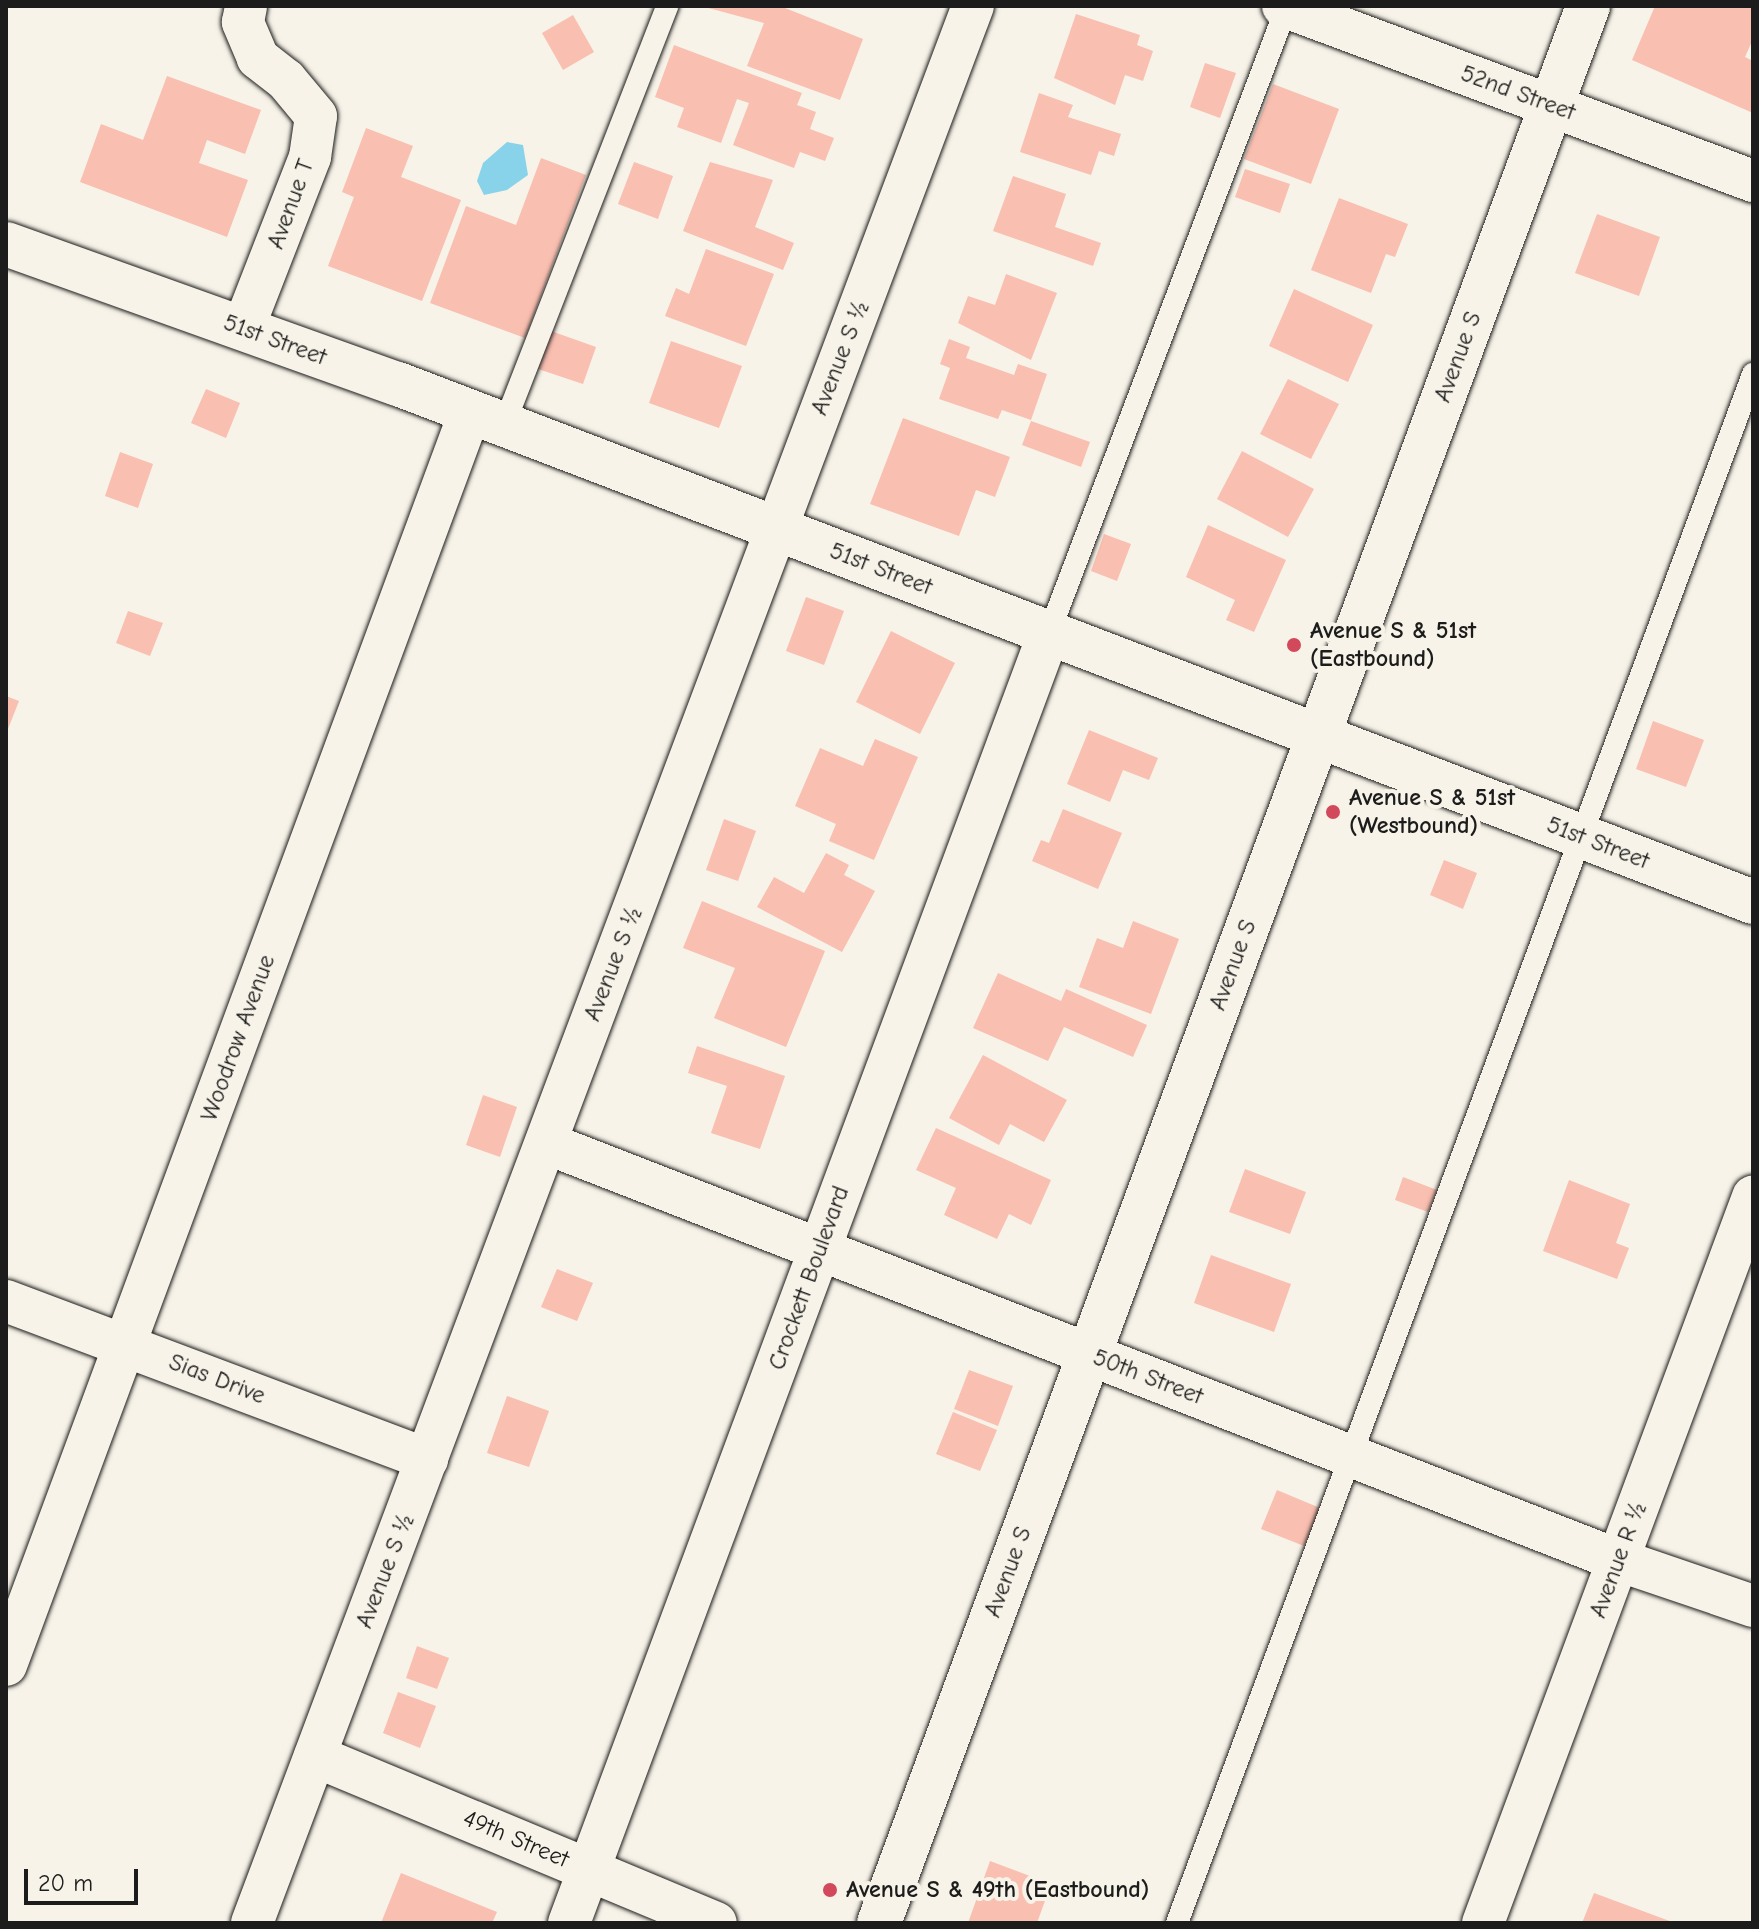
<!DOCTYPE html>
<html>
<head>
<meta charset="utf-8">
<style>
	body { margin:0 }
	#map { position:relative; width:1759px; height:1929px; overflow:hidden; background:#f7f3e8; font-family:"Comic Neue",sans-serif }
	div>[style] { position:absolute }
	.water>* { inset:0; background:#89d3ea }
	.building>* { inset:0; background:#f9bfb1 }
	.roads { filter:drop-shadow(0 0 2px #1c1c1c) drop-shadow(0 0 2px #1c1c1c) }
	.service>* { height:22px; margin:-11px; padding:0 11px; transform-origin:11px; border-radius:11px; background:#f7f3e8 }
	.minor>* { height:42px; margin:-21px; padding:0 21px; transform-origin:21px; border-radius:21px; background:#f7f3e8 }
	.tertiary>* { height:44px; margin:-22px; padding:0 22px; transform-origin:22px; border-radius:22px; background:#f7f3e8 }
	.secondary>* { height:44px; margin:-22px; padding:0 22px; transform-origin:22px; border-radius:22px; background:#f7f3e8 }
	.dots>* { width:22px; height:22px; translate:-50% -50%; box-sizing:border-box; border:4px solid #f7f3e8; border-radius:50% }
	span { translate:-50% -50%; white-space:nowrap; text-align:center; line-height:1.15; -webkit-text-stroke:8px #f7f3e8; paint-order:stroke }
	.street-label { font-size:24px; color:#1c1c1c }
	.poi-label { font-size:24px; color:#1c1c1c; font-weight:700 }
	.left { translate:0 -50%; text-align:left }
	.frame { position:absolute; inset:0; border:8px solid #1c1c1c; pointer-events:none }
	.scale { position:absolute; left:24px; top:1869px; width:114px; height:36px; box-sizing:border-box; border:4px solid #1c1c1c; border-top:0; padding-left:10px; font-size:24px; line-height:28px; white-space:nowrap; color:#1c1c1c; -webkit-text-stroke:6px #f7f3e8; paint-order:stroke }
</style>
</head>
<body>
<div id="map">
	<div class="water">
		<i style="clip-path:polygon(507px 142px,523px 145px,528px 175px,507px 190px,484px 195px,477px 181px,483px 163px)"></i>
	</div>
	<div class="building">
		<i style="clip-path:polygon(701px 6px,780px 6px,863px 39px,840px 100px,747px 66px,764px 23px)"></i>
		<i style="clip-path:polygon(1655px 6px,1753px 6px,1753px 39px,1745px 57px,1753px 61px,1753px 113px,1632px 60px)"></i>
		<i style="clip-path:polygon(1076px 14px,1140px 35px,1137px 45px,1153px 51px,1143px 81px,1125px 75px,1115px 105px,1054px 78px)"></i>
		<i style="clip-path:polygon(573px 15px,594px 52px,563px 70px,542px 33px)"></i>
		<i style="clip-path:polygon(674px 45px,802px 93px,797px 105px,816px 112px,810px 129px,834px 138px,825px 161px,800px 152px,794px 168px,733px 145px,749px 103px,737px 99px,721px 143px,677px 127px,684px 108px,655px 97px)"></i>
		<i style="clip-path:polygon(1205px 63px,1236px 73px,1220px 118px,1190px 107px)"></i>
		<i style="clip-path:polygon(167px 76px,261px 110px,245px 154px,207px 140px,199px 163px,248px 180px,227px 237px,80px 182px,101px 124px,143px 140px)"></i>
		<i style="clip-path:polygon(1273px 84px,1339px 109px,1311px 184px,1244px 159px)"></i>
		<i style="clip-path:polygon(1039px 93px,1073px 105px,1068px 117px,1121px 134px,1114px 156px,1099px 151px,1091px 175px,1020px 152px)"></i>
		<i style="clip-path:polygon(366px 128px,413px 146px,401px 177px,461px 200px,422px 301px,328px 266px,354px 197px,342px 192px)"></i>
		<i style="clip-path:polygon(541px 158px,586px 175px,525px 338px,430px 303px,466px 206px,516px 225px)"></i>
		<i style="clip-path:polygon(634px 162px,673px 176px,658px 219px,618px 204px)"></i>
		<i style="clip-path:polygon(710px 162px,773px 180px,755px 227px,794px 243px,783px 270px,683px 231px)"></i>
		<i style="clip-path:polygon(1245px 169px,1290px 184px,1280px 213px,1235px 197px)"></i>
		<i style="clip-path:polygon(1013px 176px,1066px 194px,1055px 227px,1101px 243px,1093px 266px,993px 231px)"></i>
		<i style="clip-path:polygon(1339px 198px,1408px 224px,1395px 257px,1386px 254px,1371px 293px,1311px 270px)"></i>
		<i style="clip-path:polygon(1597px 214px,1660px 237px,1639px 296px,1575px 273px)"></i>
		<i style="clip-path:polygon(706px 249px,774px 274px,746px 346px,665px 316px,676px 288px,689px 294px)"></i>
		<i style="clip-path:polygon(1006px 274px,1057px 293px,1031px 360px,958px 323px,968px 296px,995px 305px)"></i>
		<i style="clip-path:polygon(1294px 289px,1373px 325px,1348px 382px,1269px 346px)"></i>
		<i style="clip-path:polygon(551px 331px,596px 347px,583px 384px,538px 369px)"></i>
		<i style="clip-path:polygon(949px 339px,970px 347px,966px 358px,1014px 375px,1018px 364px,1047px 374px,1031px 420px,1002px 410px,998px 419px,939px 399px,950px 368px,940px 364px)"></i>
		<i style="clip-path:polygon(671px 341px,742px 366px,719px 428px,649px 403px)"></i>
		<i style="clip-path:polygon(1288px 379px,1339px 404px,1311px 459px,1260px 434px)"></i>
		<i style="clip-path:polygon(206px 389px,240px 403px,226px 438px,191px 423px)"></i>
		<i style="clip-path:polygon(903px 418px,1010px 457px,995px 497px,976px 490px,959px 536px,870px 504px)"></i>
		<i style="clip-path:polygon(1031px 421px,1090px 442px,1081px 467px,1022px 445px)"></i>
		<i style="clip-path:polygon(1242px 451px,1314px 489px,1288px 537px,1217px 499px)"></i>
		<i style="clip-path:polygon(120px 452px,153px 464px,138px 508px,105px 496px)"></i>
		<i style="clip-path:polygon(1208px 525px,1286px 560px,1254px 632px,1226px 620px,1235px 600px,1186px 577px)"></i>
		<i style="clip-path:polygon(1104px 534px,1131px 544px,1117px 581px,1091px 571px)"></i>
		<i style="clip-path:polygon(806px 597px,844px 611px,824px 665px,786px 651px)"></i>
		<i style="clip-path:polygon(128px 611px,163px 623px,150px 656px,116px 643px)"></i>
		<i style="clip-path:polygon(891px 631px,955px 663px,920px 734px,856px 702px)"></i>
		<i style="clip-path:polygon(6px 696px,19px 701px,6px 734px)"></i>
		<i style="clip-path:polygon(1653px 721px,1704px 740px,1686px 787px,1636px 769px)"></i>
		<i style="clip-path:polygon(1089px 730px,1158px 758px,1149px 780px,1123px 770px,1110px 802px,1067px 784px)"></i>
		<i style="clip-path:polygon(875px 739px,918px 757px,874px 860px,829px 841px,836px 824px,795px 806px,820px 748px,863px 766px)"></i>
		<i style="clip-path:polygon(1063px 809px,1122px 833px,1098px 889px,1032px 861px,1041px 840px,1049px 843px)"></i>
		<i style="clip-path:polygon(724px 819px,756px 831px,738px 881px,706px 870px)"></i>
		<i style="clip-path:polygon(826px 853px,849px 865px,844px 875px,875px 891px,842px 952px,757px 907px,774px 877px,804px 893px)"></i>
		<i style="clip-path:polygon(1444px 860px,1477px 873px,1463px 909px,1430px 895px)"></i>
		<i style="clip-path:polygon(702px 901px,825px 951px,786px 1047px,714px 1018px,735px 968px,683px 948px)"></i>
		<i style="clip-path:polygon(1133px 921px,1179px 939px,1151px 1014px,1079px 987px,1097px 938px,1123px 948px)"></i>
		<i style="clip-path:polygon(998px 973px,1061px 1001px,1066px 989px,1147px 1025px,1133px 1057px,1064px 1027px,1048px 1061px,973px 1028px)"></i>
		<i style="clip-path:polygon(697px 1046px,785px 1076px,760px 1149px,711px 1133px,727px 1086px,688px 1073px)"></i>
		<i style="clip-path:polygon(983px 1055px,1067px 1100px,1044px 1142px,1010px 1124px,999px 1145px,949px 1118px)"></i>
		<i style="clip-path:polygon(483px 1095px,517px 1107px,500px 1157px,466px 1145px)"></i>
		<i style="clip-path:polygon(936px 1128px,1051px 1180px,1031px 1225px,1009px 1214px,997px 1239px,944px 1215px,956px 1188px,916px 1170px)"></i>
		<i style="clip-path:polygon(1245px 1169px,1306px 1192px,1290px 1234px,1229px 1212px)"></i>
		<i style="clip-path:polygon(1403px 1177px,1437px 1190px,1428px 1212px,1395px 1200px)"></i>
		<i style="clip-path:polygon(1569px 1180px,1630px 1204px,1616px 1243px,1629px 1248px,1617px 1279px,1543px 1251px)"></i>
		<i style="clip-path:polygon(1211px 1255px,1291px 1284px,1274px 1332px,1194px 1303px)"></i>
		<i style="clip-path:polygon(557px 1269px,593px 1283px,577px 1321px,541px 1307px)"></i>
		<i style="clip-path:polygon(969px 1370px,1013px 1386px,998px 1426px,954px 1409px)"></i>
		<i style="clip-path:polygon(507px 1396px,549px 1411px,529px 1467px,487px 1453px)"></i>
		<i style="clip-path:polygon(953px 1412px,997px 1430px,980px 1471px,936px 1454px)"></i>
		<i style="clip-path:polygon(1277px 1490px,1320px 1508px,1304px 1546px,1261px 1529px)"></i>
		<i style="clip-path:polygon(417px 1646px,449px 1658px,437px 1689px,406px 1678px)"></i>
		<i style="clip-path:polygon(398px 1692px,436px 1706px,420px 1748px,383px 1733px)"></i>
		<i style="clip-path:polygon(990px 1861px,1051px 1884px,1037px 1923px,968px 1923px)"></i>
		<i style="clip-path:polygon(401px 1873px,497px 1912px,492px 1923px,381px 1923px)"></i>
		<i style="clip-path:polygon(1594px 1893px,1675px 1923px,1582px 1923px)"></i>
	</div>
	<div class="roads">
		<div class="service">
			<i style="left:504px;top:425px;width:450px;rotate:-68.7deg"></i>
			<i style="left:1049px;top:633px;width:671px;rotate:-69.21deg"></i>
			<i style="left:1177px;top:1923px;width:1653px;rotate:-69.6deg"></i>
		</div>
		<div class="minor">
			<i style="left:1283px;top:6px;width:502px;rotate:20.42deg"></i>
			<i style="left:243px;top:329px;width:185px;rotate:-68.7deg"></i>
			<i style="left:310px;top:157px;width:41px;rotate:-81.7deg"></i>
			<i style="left:316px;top:116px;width:47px;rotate:-129.8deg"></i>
			<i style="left:286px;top:80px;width:36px;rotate:-142deg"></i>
			<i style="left:258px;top:58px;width:39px;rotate:-113deg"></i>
			<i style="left:243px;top:22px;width:16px;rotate:-79deg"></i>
			<i style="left:546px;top:1143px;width:1150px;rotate:21.26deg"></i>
			<i style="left:1618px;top:1560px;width:143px;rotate:18.8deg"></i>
			<i style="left:6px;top:1301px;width:450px;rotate:20.6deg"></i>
			<i style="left:6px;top:1665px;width:1336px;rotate:-69.68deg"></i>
			<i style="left:315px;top:1756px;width:434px;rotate:22.6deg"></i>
			<i style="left:252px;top:1923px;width:2048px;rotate:-69.39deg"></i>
			<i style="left:569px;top:1923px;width:1376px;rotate:-69.59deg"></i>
			<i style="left:1483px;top:1923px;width:775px;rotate:-69.6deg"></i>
		</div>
		<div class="tertiary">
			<i style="left:6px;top:244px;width:416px;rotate:19.7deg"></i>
			<i style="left:398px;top:384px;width:1451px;rotate:20.92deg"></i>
		</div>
		<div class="secondary">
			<i style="left:879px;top:1923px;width:2044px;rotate:-69.7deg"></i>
		</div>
	</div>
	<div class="dots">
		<i style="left:1294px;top:645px;background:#d1495b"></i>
		<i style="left:1333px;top:812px;background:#d1495b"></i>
		<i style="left:830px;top:1890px;background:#d1495b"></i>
	</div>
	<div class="street-label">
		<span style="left:1518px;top:93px;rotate:20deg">52nd Street</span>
		<span style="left:291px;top:204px;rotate:-70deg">Avenue T</span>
		<span style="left:275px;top:340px;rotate:20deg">51st Street</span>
		<span style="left:1458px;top:357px;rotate:-70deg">Avenue S</span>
		<span style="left:840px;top:358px;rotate:-69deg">Avenue S ½</span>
		<span style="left:881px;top:569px;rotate:21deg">51st Street</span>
		<span style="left:1598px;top:843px;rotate:21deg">51st Street</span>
		<span style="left:613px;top:964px;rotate:-69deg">Avenue S ½</span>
		<span style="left:1233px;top:965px;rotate:-70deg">Avenue S</span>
		<span style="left:238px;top:1038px;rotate:-70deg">Woodrow Avenue</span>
		<span style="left:809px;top:1278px;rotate:-70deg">Crockett Boulevard</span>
		<span style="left:1148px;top:1377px;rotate:21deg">50th Street</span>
		<span style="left:217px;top:1379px;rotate:21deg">Sias Drive</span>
		<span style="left:1618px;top:1560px;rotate:-70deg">Avenue R ½</span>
		<span style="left:385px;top:1571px;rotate:-69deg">Avenue S ½</span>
		<span style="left:1008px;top:1572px;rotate:-70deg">Avenue S</span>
		<span style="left:516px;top:1839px;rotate:23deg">49th Street</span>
	</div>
	<div class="poi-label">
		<span class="left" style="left:1310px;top:645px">Avenue S &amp; 51st<br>(Eastbound)</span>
		<span class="left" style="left:1349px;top:812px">Avenue S &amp; 51st<br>(Westbound)</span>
		<span class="left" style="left:846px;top:1890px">Avenue S &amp; 49th (Eastbound)</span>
	</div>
	<div class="frame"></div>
	<div class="scale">20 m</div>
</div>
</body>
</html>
